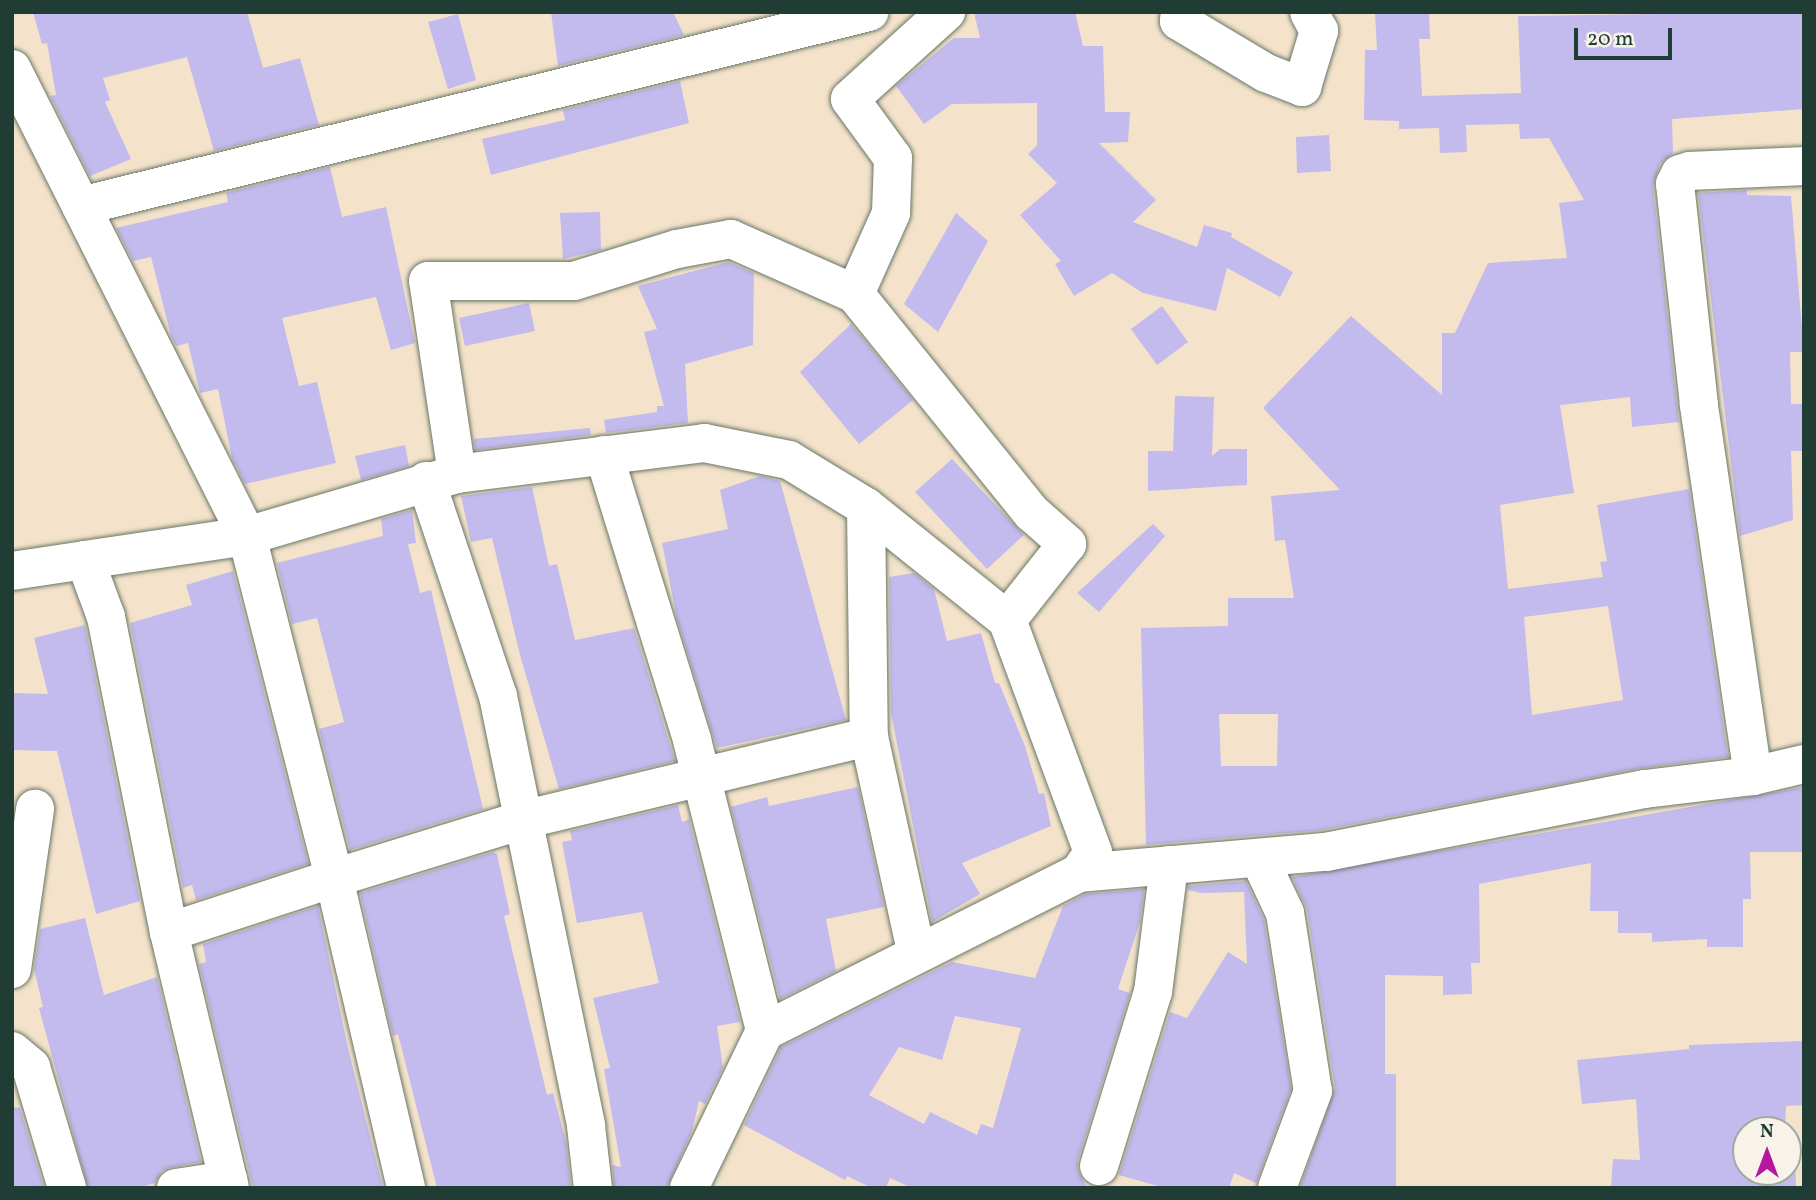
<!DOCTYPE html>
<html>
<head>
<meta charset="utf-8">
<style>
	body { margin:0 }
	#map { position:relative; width:1816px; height:1200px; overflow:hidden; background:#f4e3ca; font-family:Vollkorn,serif }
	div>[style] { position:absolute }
	.building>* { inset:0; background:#c3baed }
	.roads { filter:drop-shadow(0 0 2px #6a7768) drop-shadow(0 0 2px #6a7768) }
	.minor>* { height:38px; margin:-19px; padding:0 19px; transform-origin:19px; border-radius:19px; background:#fff }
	span { translate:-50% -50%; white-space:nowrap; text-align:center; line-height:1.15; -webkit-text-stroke:5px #f7f3e8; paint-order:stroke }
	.frame { position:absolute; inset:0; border:14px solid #1f3d34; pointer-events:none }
	.north { position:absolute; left:1732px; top:1116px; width:70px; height:70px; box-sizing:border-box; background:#f7f3e8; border:2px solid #a1aaa0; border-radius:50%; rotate:0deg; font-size:19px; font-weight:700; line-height:28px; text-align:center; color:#1f3d34 }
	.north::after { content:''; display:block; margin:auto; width:24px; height:32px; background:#b5179e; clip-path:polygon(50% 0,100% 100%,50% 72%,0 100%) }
	.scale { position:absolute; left:1574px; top:28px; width:98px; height:32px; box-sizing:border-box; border:4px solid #1f3d34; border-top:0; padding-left:9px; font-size:21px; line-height:24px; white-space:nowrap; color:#1f3d34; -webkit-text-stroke:5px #f7f3e8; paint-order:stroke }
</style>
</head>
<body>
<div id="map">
	<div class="building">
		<i style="clip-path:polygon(33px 12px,247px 12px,263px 68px,300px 58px,319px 125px,214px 151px,187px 57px,103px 78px,110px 100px,105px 102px,131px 159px,90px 176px,50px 96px,56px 95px,47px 43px,42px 44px)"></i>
		<i style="clip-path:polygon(551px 12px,673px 12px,684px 35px,558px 66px)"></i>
		<i style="clip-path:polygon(974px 12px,1075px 12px,1083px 46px,1103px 46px,1105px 112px,1130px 112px,1128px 142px,1099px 143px,1156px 200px,1133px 222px,1197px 247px,1204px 225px,1232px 233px,1231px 237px,1293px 272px,1280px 297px,1227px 268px,1216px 311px,1143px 293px,1112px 273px,1074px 296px,1055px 264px,1061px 261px,1020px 215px,1057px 183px,1028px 154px,1037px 145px,1037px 103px,952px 104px,924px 124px,896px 86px,954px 38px,980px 38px)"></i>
		<i style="clip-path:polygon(evenodd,1375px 12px,1429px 12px,1430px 39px,1419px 39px,1422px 96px,1521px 93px,1518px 16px,1804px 12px,1804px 109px,1672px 119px,1673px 153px,1660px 164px,1653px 186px,1679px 422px,1632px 427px,1630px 397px,1560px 405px,1574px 493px,1500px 505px,1508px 589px,1603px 577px,1600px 562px,1607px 561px,1597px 505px,1689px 489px,1728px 757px,1641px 768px,1323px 830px,1146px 845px,1141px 628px,1228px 626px,1228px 598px,1294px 598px,1285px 540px,1275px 541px,1271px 496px,1340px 490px,1263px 408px,1351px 316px,1442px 395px,1442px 333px,1455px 333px,1488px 263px,1567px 258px,1559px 203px,1584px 200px,1549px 138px,1520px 139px,1519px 124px,1466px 125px,1467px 152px,1440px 153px,1439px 128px,1399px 129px,1399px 121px,1364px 120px,1365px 50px,1377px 50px,1375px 12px,1608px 606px,1623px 700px,1532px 715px,1524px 617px,1608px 606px,1375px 12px,1219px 714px,1278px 714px,1277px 766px,1221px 766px,1219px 714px)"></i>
		<i style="clip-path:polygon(458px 14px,476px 80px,448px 89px,428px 22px)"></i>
		<i style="clip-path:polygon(680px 81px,689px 123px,491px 175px,482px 139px,565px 120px,563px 110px)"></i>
		<i style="clip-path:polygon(1329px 135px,1331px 171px,1297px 173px,1296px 137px)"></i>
		<i style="clip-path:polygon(330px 167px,342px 217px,386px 207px,415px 343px,391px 350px,376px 297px,282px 318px,299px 386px,317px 382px,336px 463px,245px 484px,232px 458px,218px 389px,200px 393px,188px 343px,176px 346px,171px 336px,151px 257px,133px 261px,116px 228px,228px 202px,226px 193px)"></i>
		<i style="clip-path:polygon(1747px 190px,1747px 195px,1791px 196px,1804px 352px,1790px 352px,1791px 404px,1804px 404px,1804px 451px,1791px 451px,1793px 520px,1740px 536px,1698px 193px)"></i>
		<i style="clip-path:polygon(600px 212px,601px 250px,563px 259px,560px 213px)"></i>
		<i style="clip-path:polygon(956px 213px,988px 241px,938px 332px,904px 304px)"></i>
		<i style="clip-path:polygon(728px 262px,754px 273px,753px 345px,685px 364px,688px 423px,606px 433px,604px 420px,657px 412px,657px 406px,664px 406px,644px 332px,657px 329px,638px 286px)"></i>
		<i style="clip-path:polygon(529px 303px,535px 331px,465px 346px,459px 318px)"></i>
		<i style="clip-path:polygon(1162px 306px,1188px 342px,1157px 365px,1131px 329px)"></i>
		<i style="clip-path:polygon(851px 324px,913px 400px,859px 444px,800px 372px)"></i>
		<i style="clip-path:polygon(1175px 396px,1214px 397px,1212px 456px,1220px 449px,1247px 449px,1247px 485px,1148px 491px,1148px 451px,1173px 451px)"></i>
		<i style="clip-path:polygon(590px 428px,591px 435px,475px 450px,474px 439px)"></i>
		<i style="clip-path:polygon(405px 445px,409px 466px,361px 480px,355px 456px)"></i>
		<i style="clip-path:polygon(952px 459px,1024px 535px,987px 569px,915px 492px)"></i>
		<i style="clip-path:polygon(760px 476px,780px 481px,846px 720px,717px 748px,677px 619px,662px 543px,728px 529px,720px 490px)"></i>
		<i style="clip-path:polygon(532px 487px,549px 566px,557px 564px,575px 640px,634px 628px,675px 761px,559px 789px,520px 655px,492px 538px,471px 542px,461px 496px)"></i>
		<i style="clip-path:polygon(412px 510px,416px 543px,408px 544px,420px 593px,431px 590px,483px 809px,350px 850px,319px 729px,344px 722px,317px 618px,292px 624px,277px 563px,383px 536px,381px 519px)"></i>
		<i style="clip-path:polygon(1153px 524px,1165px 536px,1099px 612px,1077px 593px)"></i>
		<i style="clip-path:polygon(233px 571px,308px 864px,196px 900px,192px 885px,183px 888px,130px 623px,192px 605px,186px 585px)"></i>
		<i style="clip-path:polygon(914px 573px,934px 589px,947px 641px,981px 633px,995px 683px,999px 683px,1025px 746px,1039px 794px,1044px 793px,1051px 826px,962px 863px,980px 894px,932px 922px,891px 713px,889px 577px)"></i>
		<i style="clip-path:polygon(85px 625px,140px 901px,96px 914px,57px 751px,12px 750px,12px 693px,48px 694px,34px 638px)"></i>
		<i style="clip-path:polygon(858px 787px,884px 907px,826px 919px,836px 971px,780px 999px,731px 807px,767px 797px,769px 806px)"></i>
		<i style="clip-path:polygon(1804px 787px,1804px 852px,1750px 852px,1751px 899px,1743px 899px,1743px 947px,1707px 947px,1707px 939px,1652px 942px,1652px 933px,1618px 933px,1618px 911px,1590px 911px,1591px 863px,1479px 884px,1480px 963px,1471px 963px,1472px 994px,1443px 995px,1443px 976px,1385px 975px,1385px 1074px,1396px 1074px,1396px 1188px,1300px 1188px,1335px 1088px,1307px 909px,1292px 877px)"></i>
		<i style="clip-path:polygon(678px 805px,682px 822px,689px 819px,740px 1022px,717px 1026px,723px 1068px,705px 1104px,699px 1101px,692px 1131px,667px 1188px,614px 1188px,612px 1165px,621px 1167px,604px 1069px,610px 1068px,593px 998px,659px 983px,642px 912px,577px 923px,562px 842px,572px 840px,570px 831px)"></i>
		<i style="clip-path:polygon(493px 852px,497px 854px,510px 914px,504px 916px,547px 1095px,553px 1093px,566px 1142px,571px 1188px,437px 1188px,398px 1034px,393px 1036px,360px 893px)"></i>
		<i style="clip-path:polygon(1246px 881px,1264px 920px,1291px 1089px,1256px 1183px,1234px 1173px,1229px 1188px,1165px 1188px,1119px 1175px,1170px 1012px,1187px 1018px,1228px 952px,1247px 964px,1244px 892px,1201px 893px,1188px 890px,1188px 886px)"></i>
		<i style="clip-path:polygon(evenodd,1144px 889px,1140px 922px,1118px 989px,1130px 993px,1078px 1160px,1078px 1171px,1087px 1188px,912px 1188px,890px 1178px,886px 1188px,872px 1188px,847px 1176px,845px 1180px,744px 1125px,781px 1047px,952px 962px,1035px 978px,1063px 906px,1085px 894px,1144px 889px,955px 1016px,1021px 1028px,993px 1128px,981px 1124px,977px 1135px,930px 1112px,924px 1124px,869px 1095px,899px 1047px,942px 1060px,955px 1016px)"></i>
		<i style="clip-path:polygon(318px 906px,348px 1048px,383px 1188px,253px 1188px,199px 964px,206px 962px,203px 944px)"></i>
		<i style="clip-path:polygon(85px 918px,104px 995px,157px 977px,201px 1162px,172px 1167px,162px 1171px,155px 1183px,137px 1188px,88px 1188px,39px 1008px,43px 1007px,34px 969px,40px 929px)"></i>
		<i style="clip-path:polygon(1804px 1041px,1804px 1105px,1786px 1106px,1785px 1130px,1746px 1130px,1746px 1172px,1788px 1172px,1788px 1157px,1795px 1157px,1796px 1188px,1611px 1188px,1613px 1159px,1640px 1160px,1636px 1099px,1582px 1104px,1577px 1060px,1689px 1049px,1689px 1045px)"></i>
		<i style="clip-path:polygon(12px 1107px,20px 1108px,44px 1188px,12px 1188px)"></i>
	</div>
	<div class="roads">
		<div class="minor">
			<i style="left:1180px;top:12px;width:9px;rotate:96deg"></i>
			<i style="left:1179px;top:21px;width:101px;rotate:30.9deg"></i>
			<i style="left:1266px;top:73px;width:39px;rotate:21deg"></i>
			<i style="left:1302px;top:87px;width:59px;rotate:-73.1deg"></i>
			<i style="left:1319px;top:31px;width:21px;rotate:-118deg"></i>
			<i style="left:12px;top:69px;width:523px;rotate:63.29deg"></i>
			<i style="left:247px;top:536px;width:164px;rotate:171.6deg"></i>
			<i style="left:81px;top:206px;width:812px;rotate:-13.83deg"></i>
			<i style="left:855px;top:294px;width:89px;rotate:-66deg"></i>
			<i style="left:891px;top:213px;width:55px;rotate:-87.9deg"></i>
			<i style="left:893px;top:158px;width:73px;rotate:-126.1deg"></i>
			<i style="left:850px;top:99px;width:130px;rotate:-42.2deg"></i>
			<i style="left:604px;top:455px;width:298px;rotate:72.8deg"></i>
			<i style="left:692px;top:740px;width:300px;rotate:75.9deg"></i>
			<i style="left:457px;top:474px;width:195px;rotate:-98.5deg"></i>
			<i style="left:428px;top:281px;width:146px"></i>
			<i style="left:574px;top:281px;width:108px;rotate:-17.3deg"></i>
			<i style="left:677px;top:249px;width:55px;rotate:-10.5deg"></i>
			<i style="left:731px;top:239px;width:136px;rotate:23.9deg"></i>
			<i style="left:855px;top:294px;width:282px;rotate:51.1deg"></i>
			<i style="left:1032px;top:513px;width:47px;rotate:41.5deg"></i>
			<i style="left:1067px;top:544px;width:97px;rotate:128.3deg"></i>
			<i style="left:426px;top:481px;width:227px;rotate:71.5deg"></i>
			<i style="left:498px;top:696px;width:439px;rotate:78.4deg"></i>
			<i style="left:586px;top:1126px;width:62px;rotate:83.6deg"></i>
			<i style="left:866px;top:507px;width:230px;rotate:89.3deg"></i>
			<i style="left:869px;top:737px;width:219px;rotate:77.6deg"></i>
			<i style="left:12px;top:571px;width:74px;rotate:-8.6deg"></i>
			<i style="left:85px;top:560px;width:61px;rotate:69.8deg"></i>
			<i style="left:106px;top:617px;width:321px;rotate:78.7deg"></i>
			<i style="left:169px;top:932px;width:263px;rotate:76.6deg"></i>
			<i style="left:1753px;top:776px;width:52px;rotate:-13.2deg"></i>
			<i style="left:1259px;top:858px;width:61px;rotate:64.7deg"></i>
			<i style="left:1285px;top:913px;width:180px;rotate:81.1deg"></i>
			<i style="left:1313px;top:1091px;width:103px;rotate:110.4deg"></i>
			<i style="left:1079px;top:873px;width:248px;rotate:-4.9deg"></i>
			<i style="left:1326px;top:852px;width:325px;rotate:-11.2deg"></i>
			<i style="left:1645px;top:789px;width:109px;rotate:-6.9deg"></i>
			<i style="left:1753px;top:776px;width:375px;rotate:-98.3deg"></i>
			<i style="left:1699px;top:405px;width:222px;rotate:-96.2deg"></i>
			<i style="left:1675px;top:184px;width:11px;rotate:-63deg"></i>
			<i style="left:1680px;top:174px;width:10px;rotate:-17deg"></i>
			<i style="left:1690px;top:171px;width:114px;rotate:-2.5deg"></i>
			<i style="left:169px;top:932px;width:174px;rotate:-18.1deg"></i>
			<i style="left:334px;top:878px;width:318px;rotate:76.9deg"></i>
			<i style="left:12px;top:969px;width:162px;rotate:-81.8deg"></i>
			<i style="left:12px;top:1051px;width:25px;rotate:40deg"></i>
			<i style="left:31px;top:1067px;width:126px;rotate:73.4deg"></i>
			<i style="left:1099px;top:1166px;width:182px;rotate:-72.8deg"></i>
			<i style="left:1153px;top:992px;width:128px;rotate:-82.8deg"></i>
			<i style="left:176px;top:1188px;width:53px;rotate:-8.7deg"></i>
			<i style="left:689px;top:1188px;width:174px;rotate:-64.2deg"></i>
			<i style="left:765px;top:1031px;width:352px;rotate:-26.7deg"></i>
			<i style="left:1079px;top:873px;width:25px;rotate:-56deg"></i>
			<i style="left:1093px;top:852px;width:247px;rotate:-110.3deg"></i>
			<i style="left:1007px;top:620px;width:181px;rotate:-141.3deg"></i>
			<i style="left:866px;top:507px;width:90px;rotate:-148.6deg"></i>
			<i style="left:789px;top:460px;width:86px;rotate:-168.6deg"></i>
			<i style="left:705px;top:443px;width:250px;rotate:172.9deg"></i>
			<i style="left:457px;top:474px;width:219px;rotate:163.6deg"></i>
			<i style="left:247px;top:536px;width:353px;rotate:75.7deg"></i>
			<i style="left:334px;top:878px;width:197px;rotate:-17.1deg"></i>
			<i style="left:522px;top:820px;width:357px;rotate:-13.5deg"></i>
		</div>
	</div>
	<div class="frame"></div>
	<div class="north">N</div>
	<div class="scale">20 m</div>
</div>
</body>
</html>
